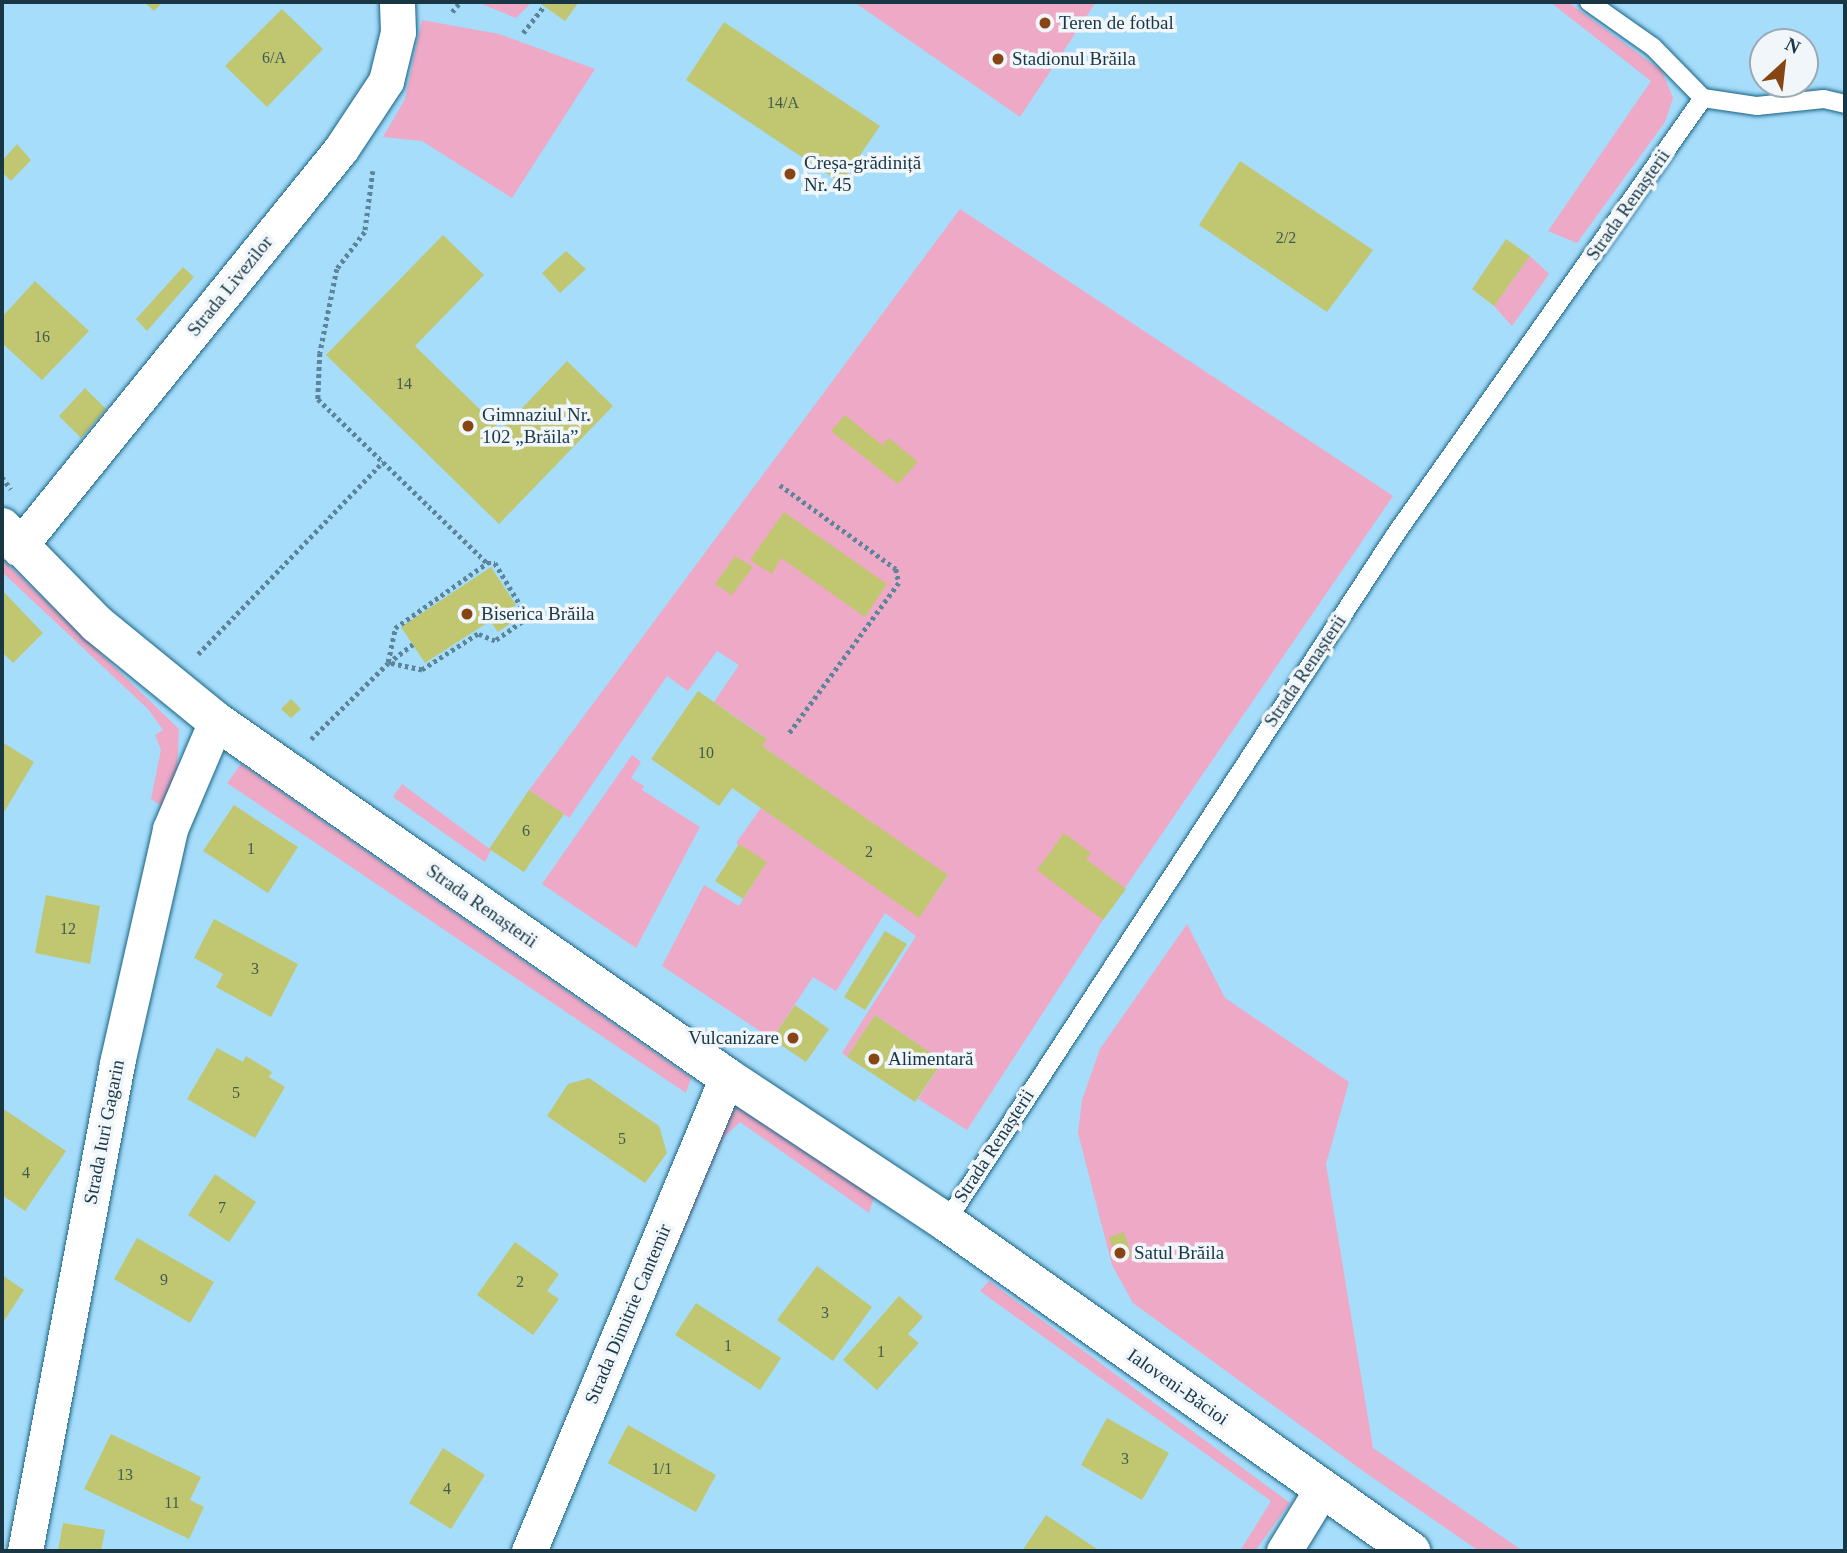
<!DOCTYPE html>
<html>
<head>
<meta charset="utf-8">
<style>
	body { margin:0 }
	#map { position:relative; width:1847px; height:1553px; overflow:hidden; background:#a6ddfb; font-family:Georgia,serif }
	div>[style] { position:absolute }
	.green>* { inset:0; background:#eea9c6 }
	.building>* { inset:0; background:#c1c671 }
	.path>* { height:4.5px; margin-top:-2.25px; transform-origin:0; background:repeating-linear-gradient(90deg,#5c859b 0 3.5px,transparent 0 7px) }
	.roads { filter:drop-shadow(0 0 2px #186384) drop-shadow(0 0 2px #186384) }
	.service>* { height:18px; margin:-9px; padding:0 9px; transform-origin:9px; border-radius:9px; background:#fff }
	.minor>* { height:35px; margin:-17.5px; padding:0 17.5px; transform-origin:17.5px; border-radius:17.5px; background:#fff }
	.secondary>* { height:38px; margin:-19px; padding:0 19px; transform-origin:19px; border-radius:19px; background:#fff }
	.dots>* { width:19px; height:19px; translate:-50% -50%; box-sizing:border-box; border:4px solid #f0f6fa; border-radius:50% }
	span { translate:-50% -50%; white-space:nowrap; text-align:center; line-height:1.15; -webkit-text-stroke:7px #f0f6fa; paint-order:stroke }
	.number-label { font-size:16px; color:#435a50 }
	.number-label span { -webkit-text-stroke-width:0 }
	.poi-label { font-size:19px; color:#193645 }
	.left { translate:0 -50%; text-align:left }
	.right { translate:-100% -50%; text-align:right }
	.street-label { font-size:19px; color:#193645 }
	.frame { position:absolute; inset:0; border:4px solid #193645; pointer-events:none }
	.north { position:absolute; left:1749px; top:28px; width:70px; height:70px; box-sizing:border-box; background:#f0f6fa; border:2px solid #9aa9b2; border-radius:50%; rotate:27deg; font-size:19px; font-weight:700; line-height:28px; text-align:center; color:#193645 }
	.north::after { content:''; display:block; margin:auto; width:24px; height:32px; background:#884514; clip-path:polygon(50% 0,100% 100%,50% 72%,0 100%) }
</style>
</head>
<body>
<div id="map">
	<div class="green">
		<i style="clip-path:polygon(477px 2px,532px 2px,516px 18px)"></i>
		<i style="clip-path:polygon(854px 2px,1096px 2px,1020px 117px)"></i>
		<i style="clip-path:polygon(1550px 2px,1568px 2px,1662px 71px,1673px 98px,1665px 122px,1577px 243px,1548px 231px,1651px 81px)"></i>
		<i style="clip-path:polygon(422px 20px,499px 34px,595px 69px,512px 198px,422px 141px,383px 137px,405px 99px)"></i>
		<i style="clip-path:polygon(960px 209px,1393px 496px,1103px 920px,967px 1130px,918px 1099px,943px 1061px,875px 1015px,847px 1057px,842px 1053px,916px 936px,885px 913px,836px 991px,813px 977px,772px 1039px,662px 966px,704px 885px,739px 906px,766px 863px,736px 843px,761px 808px,919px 917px,948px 876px,762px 746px,766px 738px,714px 702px,739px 665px,717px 651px,688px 691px,667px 676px,569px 818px,529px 790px)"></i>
		<i style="clip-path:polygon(1530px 256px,1549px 274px,1512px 326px,1494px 306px)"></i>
		<i style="clip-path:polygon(2px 559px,179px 729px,177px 770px,162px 806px,151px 799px,161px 750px,155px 735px,163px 730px,148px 709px,2px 572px)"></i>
		<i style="clip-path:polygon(632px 755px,641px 762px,631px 778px,644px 786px,642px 790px,700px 827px,636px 948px,542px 884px)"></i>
		<i style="clip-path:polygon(241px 764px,691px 1078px,686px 1093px,227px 783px)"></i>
		<i style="clip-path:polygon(402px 784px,491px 850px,485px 862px,393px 797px)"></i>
		<i style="clip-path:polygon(1187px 924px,1225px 998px,1349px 1082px,1326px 1164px,1373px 1448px,1523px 1551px,1479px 1551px,1363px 1471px,1133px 1303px,1112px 1265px,1078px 1133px,1082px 1100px,1100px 1049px)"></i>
		<i style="clip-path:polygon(737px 1107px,874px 1197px,869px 1213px,740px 1122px,724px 1137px,671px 1262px,662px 1254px,714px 1132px)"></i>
		<i style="clip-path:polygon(989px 1281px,1290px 1503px,1255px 1551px,1240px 1551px,1271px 1501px,980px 1291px)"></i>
	</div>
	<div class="building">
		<i style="clip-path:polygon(144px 2px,163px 2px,154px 11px)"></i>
		<i style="clip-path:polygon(538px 2px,579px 2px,565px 21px)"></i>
		<i style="clip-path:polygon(282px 9px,323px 49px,267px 107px,225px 66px)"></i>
		<i style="clip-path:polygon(724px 22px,880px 126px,841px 183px,686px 80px)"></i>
		<i style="clip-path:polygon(17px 144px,31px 160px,11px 181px,2px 172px,2px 161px)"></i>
		<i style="clip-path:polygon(1240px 161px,1373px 250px,1327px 312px,1199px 225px)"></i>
		<i style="clip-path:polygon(443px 235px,484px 275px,415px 346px,501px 430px,567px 361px,613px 406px,499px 524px,326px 355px)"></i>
		<i style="clip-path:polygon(1506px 239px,1530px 256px,1494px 306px,1472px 289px)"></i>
		<i style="clip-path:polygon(566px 251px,586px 269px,560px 293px,542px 273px)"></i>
		<i style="clip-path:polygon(183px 267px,194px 277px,147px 331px,136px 319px)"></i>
		<i style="clip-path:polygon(35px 281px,89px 331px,42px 380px,2px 343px,2px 317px)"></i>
		<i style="clip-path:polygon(85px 388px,106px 409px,81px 438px,59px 416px)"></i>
		<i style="clip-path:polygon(845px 415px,882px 445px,889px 438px,918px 462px,898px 484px,831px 431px)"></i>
		<i style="clip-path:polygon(784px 512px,887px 584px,865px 617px,781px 558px,772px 574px,750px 560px)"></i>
		<i style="clip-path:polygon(735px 556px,753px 567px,732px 595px,715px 584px)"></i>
		<i style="clip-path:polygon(491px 567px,516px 605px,510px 609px,517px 619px,498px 632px,490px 621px,425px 663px,401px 627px)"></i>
		<i style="clip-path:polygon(2px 590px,43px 633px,13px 663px,2px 652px)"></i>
		<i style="clip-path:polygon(698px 691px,767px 739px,762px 746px,948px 875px,919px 918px,732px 788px,719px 806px,651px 759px)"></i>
		<i style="clip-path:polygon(291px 699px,301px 709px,291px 718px,281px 709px)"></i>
		<i style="clip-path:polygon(2px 742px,34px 762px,4px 812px,2px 811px)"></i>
		<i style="clip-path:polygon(529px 790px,564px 814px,524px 872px,489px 849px)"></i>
		<i style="clip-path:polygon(234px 805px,298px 847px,268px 893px,203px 851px)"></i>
		<i style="clip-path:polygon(1064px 833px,1091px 853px,1086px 859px,1126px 889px,1103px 920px,1037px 870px)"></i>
		<i style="clip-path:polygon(739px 844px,767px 862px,743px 899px,715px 881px)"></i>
		<i style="clip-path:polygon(46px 895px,100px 906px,90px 964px,35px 953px)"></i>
		<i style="clip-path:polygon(214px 919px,298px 964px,271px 1017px,216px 987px,223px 974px,194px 958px)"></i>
		<i style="clip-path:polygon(885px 931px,907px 944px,865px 1010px,844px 997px)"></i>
		<i style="clip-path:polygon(795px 1005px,829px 1029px,806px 1062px,772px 1039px)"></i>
		<i style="clip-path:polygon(875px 1015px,943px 1061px,915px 1102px,847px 1057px)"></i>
		<i style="clip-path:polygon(217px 1048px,243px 1062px,246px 1056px,272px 1072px,269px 1077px,285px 1087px,255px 1138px,187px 1099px)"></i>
		<i style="clip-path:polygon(589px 1078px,659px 1126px,667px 1153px,645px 1183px,547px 1116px,568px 1084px)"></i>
		<i style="clip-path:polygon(2px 1108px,66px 1151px,25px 1211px,2px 1195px)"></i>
		<i style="clip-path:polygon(215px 1174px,256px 1202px,229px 1242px,188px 1215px)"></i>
		<i style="clip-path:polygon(1124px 1232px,1132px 1257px,1117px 1261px,1109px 1237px)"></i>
		<i style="clip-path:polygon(137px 1238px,214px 1282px,190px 1323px,114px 1279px)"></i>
		<i style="clip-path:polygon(515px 1242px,559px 1274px,547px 1291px,559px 1299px,533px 1335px,477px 1295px)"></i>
		<i style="clip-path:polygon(817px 1266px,872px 1307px,833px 1361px,777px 1320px)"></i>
		<i style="clip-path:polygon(2px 1275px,24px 1290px,2px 1324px)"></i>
		<i style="clip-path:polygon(899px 1296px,923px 1317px,908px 1334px,919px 1343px,877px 1390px,843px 1360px)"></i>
		<i style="clip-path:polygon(696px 1303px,781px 1358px,760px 1390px,675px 1335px)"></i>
		<i style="clip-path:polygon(1107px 1418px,1169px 1453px,1142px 1500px,1081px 1465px)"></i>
		<i style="clip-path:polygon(628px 1425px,716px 1475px,696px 1512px,608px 1463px)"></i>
		<i style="clip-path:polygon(111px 1434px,201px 1477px,190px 1500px,204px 1507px,189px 1539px,84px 1489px)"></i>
		<i style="clip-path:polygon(443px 1448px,485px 1475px,451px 1529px,409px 1503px)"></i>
		<i style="clip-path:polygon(1046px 1515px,1100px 1551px,1022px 1551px)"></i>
		<i style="clip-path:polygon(63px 1523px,105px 1530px,101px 1551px,58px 1551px)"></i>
	</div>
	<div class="path">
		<i style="left:452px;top:12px;width:13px;rotate:-51deg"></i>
		<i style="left:523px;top:33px;width:34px;rotate:-52deg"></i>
		<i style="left:373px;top:171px;width:62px;rotate:97.5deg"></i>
		<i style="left:365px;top:232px;width:46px;rotate:127.1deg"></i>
		<i style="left:337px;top:269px;width:86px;rotate:101.4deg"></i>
		<i style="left:320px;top:353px;width:46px;rotate:92.5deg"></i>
		<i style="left:318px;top:399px;width:235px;rotate:44.1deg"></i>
		<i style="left:487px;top:563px;width:8px"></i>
		<i style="left:495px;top:563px;width:64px;rotate:59deg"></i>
		<i style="left:528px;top:618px;width:40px;rotate:145.1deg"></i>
		<i style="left:495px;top:641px;width:18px;rotate:-158deg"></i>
		<i style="left:478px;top:634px;width:67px;rotate:147.3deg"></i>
		<i style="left:422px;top:670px;width:35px;rotate:-168deg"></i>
		<i style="left:2px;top:477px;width:15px;rotate:53deg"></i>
		<i style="left:780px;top:485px;width:143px;rotate:35.9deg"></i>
		<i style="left:896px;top:569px;width:14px;rotate:78deg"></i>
		<i style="left:899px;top:583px;width:187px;rotate:126.1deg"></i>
		<i style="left:198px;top:654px;width:267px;rotate:-46.1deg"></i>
		<i style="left:388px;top:662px;width:35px;rotate:-78deg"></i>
		<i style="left:395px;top:628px;width:113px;rotate:-35.2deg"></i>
		<i style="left:311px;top:739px;width:108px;rotate:-44.6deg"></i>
		<i style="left:388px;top:663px;width:31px;rotate:-37deg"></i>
	</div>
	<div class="roads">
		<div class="service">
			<i style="left:1589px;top:2px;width:78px;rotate:35.1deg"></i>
			<i style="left:1653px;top:47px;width:71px;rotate:45.6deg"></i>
			<i style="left:1703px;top:98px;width:55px;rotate:8.4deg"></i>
			<i style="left:1757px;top:106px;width:67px;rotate:-6deg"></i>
			<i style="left:1824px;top:99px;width:22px;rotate:13deg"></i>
			<i style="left:946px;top:1222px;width:821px;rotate:-56.83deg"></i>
			<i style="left:1395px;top:535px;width:535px;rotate:-54.82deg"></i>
		</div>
		<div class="minor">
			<i style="left:18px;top:548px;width:513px;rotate:-51.01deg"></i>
			<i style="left:341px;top:149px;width:82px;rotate:-56.5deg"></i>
			<i style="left:386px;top:81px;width:50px;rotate:-76.2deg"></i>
			<i style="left:398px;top:32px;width:30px;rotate:-92deg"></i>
			<i style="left:25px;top:1551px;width:497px;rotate:-79.3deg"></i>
			<i style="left:117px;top:1063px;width:240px;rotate:-77.2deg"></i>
			<i style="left:170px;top:829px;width:117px;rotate:-66.9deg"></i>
			<i style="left:529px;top:1551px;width:514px;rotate:-67.33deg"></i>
			<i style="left:1284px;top:1551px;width:73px;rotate:-58.5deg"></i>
		</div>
		<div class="secondary">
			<i style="left:2px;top:527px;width:136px;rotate:45.6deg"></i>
			<i style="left:97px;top:624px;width:154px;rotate:39.2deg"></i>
			<i style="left:216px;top:721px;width:623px;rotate:34.86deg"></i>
			<i style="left:727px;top:1077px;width:263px;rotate:33.5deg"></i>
			<i style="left:946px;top:1222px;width:570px;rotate:35.28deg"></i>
		</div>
	</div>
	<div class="dots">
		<i style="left:1045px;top:23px;background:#884514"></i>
		<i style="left:998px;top:59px;background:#884514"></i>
		<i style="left:790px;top:174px;background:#884514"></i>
		<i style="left:468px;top:426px;background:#884514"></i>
		<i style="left:467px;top:614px;background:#884514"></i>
		<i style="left:793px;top:1038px;background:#884514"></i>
		<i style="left:874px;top:1059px;background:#884514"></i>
		<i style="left:1120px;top:1253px;background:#884514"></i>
	</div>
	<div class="number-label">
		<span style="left:274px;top:58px">6/A</span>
		<span style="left:783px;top:103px">14/A</span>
		<span style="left:1286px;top:238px">2/2</span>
		<span style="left:42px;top:337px">16</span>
		<span style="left:404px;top:384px">14</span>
		<span style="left:706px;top:753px">10</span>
		<span style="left:526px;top:831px">6</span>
		<span style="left:251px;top:849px">1</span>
		<span style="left:869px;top:852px">2</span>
		<span style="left:68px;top:929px">12</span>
		<span style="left:255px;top:969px">3</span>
		<span style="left:236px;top:1093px">5</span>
		<span style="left:622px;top:1139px">5</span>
		<span style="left:26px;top:1173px">4</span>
		<span style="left:222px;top:1208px">7</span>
		<span style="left:164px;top:1280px">9</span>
		<span style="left:520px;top:1282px">2</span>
		<span style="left:825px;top:1313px">3</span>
		<span style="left:728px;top:1346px">1</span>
		<span style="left:881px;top:1352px">1</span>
		<span style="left:1125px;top:1459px">3</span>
		<span style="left:662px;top:1469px">1/1</span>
		<span style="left:125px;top:1475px">13</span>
		<span style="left:447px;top:1489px">4</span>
		<span style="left:172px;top:1503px">11</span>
	</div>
	<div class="poi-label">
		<span class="left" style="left:1059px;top:23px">Teren de fotbal</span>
		<span class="left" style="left:1012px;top:59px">Stadionul Brăila</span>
		<span class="left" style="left:804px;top:174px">Creșa-grădiniță<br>Nr. 45</span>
		<span class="left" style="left:482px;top:426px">Gimnaziul Nr.<br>102 „Brăila”</span>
		<span class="left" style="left:481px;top:614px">Biserica Brăila</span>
		<span class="right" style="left:779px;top:1038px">Vulcanizare</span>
		<span class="left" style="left:888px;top:1059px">Alimentară</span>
		<span class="left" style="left:1134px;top:1253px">Satul Brăila</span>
	</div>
	<div class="street-label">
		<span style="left:1628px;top:205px;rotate:-55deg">Strada Renașterii</span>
		<span style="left:230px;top:286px;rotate:-51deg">Strada Livezilor</span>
		<span style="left:1305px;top:671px;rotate:-56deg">Strada Renașterii</span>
		<span style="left:482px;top:906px;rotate:35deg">Strada Renașterii</span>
		<span style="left:104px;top:1132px;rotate:-79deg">Strada Iuri Gagarin</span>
		<span style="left:994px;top:1146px;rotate:-57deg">Strada Renașterii</span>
		<span style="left:628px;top:1314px;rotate:-67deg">Strada Dimitrie Cantemir</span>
		<span style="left:1178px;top:1387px;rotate:35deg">Ialoveni-Băcioi</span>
	</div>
	<div class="frame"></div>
	<div class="north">N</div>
</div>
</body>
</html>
